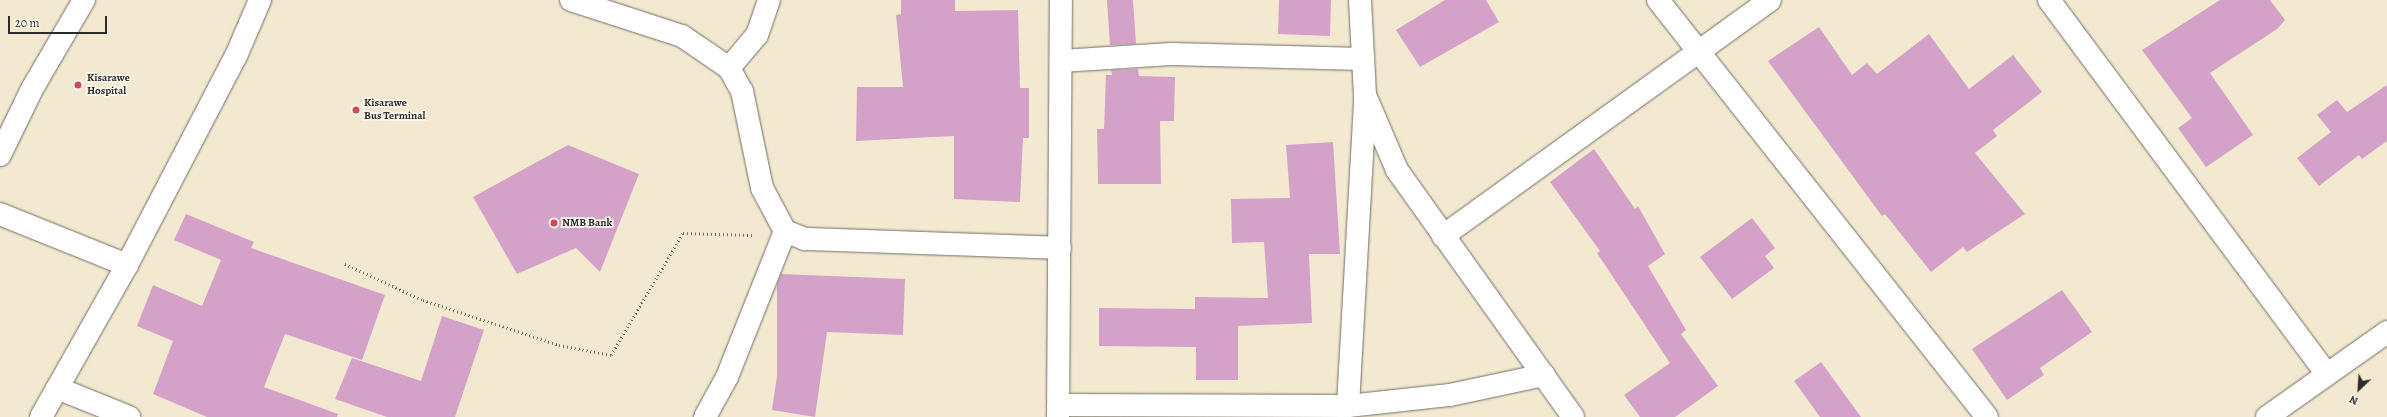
<!DOCTYPE html>
<html>
<head>
<meta charset="utf-8">
<style>
	body { margin:0 }
	#map { position:relative; width:2387px; height:417px; overflow:hidden; background:#f3e9d0; font-family:Alegreya,serif }
	div>[style] { position:absolute }
	.building>* { inset:0; background:#d4a2c9 }
	.path>* { height:2.5px; margin-top:-1.25px; transform-origin:0; background:repeating-linear-gradient(90deg,#716e65 0 1px,transparent 0 4px) }
	.roads { filter:drop-shadow(0 0 1px #716e65) drop-shadow(0 0 1px #716e65) }
	.minor>* { height:22px; margin:-11px; padding:0 11px; transform-origin:11px; border-radius:11px; background:#fff }
	.dots>* { width:11px; height:11px; translate:-50% -50%; box-sizing:border-box; border:2px solid #fbf7ec; border-radius:50% }
	span { translate:-50% -50%; white-space:nowrap; text-align:center; line-height:1.15; -webkit-text-stroke:3.5px #fbf7ec; paint-order:stroke }
	.poi-label { font-size:11px; color:#2b2b2b; font-weight:700 }
	.left { translate:0 -50%; text-align:left }
	.north { position:absolute; left:2339px; top:369px; width:40px; height:40px; -webkit-text-stroke:3px #fbf7ec; paint-order:stroke; rotate:205deg; font-size:11px; font-weight:700; line-height:16px; text-align:center; color:#2b2b2b }
	.north::after { content:''; display:block; margin:auto; width:14px; height:18px; background:#2b2b2b; clip-path:polygon(50% 0,100% 100%,50% 72%,0 100%) }
	.scale { position:absolute; left:8px; top:16px; width:99px; height:18px; box-sizing:border-box; border:2px solid #2b2b2b; border-top:0; padding-left:5px; font-size:12px; line-height:14px; white-space:nowrap; color:#2b2b2b; -webkit-text-stroke:3px #fbf7ec; paint-order:stroke }
</style>
</head>
<body>
<div id="map">
	<div class="building">
		<i style="clip-path:polygon(901px 0,955px 0,955px 11px,1018px 10px,1020px 88px,1029px 88px,1029px 138px,1023px 138px,1020px 202px,954px 199px,954px 136px,856px 141px,857px 87px,903px 87px,896px 15px,901px 14px)"></i>
		<i style="clip-path:polygon(1107px 0,1133px 0,1136px 44px,1110px 45px)"></i>
		<i style="clip-path:polygon(1279px 0,1331px 0,1330px 36px,1278px 34px)"></i>
		<i style="clip-path:polygon(1445px 0,1486px 0,1499px 22px,1420px 67px,1396px 30px)"></i>
		<i style="clip-path:polygon(2220px 0,2270px 0,2285px 20px,2277px 29px,2210px 73px,2253px 135px,2206px 167px,2178px 128px,2192px 118px,2142px 50px)"></i>
		<i style="clip-path:polygon(1819px 27px,1852px 75px,1867px 63px,1877px 74px,1929px 34px,1969px 89px,2013px 55px,2042px 92px,1993px 130px,1997px 136px,1975px 153px,2025px 214px,1967px 252px,1963px 247px,1931px 272px,1885px 214px,1882px 216px,1768px 61px)"></i>
		<i style="clip-path:polygon(1138px 69px,1139px 76px,1175px 77px,1174px 121px,1160px 121px,1161px 184px,1098px 184px,1097px 129px,1104px 129px,1106px 75px,1112px 75px,1111px 70px)"></i>
		<i style="clip-path:polygon(2387px 85px,2387px 141px,2362px 159px,2359px 155px,2319px 186px,2297px 158px,2331px 132px,2317px 115px,2337px 100px,2347px 112px)"></i>
		<i style="clip-path:polygon(1333px 142px,1340px 254px,1309px 254px,1312px 323px,1238px 326px,1238px 380px,1196px 380px,1196px 347px,1099px 346px,1099px 308px,1195px 309px,1195px 297px,1268px 298px,1264px 242px,1232px 243px,1231px 199px,1290px 198px,1286px 145px)"></i>
		<i style="clip-path:polygon(568px 145px,639px 174px,600px 272px,576px 248px,517px 274px,473px 197px)"></i>
		<i style="clip-path:polygon(1594px 149px,1635px 209px,1638px 206px,1665px 254px,1648px 266px,1686px 330px,1681px 334px,1718px 386px,1675px 417px,1640px 417px,1624px 395px,1670px 363px,1597px 253px,1600px 251px,1550px 182px)"></i>
		<i style="clip-path:polygon(186px 214px,254px 242px,251px 248px,385px 295px,362px 360px,285px 334px,264px 387px,338px 414px,337px 417px,207px 417px,153px 394px,173px 341px,137px 326px,153px 285px,202px 306px,221px 260px,174px 240px)"></i>
		<i style="clip-path:polygon(1752px 218px,1775px 248px,1765px 256px,1774px 268px,1732px 299px,1700px 257px)"></i>
		<i style="clip-path:polygon(781px 274px,905px 279px,903px 335px,827px 332px,815px 417px,772px 410px,777px 376px,777px 284px)"></i>
		<i style="clip-path:polygon(2062px 290px,2092px 332px,2040px 368px,2044px 375px,2007px 400px,1972px 349px)"></i>
		<i style="clip-path:polygon(442px 316px,484px 330px,455px 417px,387px 417px,335px 399px,352px 358px,421px 381px)"></i>
		<i style="clip-path:polygon(1821px 362px,1861px 417px,1820px 417px,1794px 381px)"></i>
	</div>
	<div class="path">
		<i style="left:345px;top:264px;width:86px;rotate:24.8deg"></i>
		<i style="left:423px;top:300px;width:143px;rotate:18.3deg"></i>
		<i style="left:559px;top:345px;width:53px;rotate:10.9deg"></i>
		<i style="left:611px;top:355px;width:142px;rotate:-59.5deg"></i>
		<i style="left:683px;top:233px;width:70px;rotate:1.6deg"></i>
	</div>
	<div class="roads">
		<div class="minor">
			<i style="left:571px;top:0;width:117px;rotate:18deg"></i>
			<i style="left:682px;top:36px;width:57px;rotate:34.2deg"></i>
			<i style="left:729px;top:68px;width:26px;rotate:61deg"></i>
			<i style="left:742px;top:91px;width:99px;rotate:78.3deg"></i>
			<i style="left:762px;top:188px;width:49px;rotate:61.9deg"></i>
			<i style="left:785px;top:231px;width:22px;rotate:22deg"></i>
			<i style="left:805px;top:239px;width:255px;rotate:2deg"></i>
			<i style="left:1360px;top:0;width:95px;rotate:87deg"></i>
			<i style="left:1365px;top:95px;width:82px;rotate:66.9deg"></i>
			<i style="left:1397px;top:170px;width:303px;rotate:54.5deg"></i>
			<i style="left:1658px;top:0;width:531px;rotate:51.73deg"></i>
			<i style="left:2049px;top:0;width:466px;rotate:53.4deg"></i>
			<i style="left:1061px;top:61px;width:110px;rotate:-3.6deg"></i>
			<i style="left:1171px;top:54px;width:191px;rotate:1.5deg"></i>
			<i style="left:729px;top:68px;width:43px;rotate:-49.7deg"></i>
			<i style="left:757px;top:35px;width:37px;rotate:-71deg"></i>
			<i style="left:0;top:155px;width:73px;rotate:-64.1deg"></i>
			<i style="left:32px;top:89px;width:103px;rotate:-59.7deg"></i>
			<i style="left:0;top:214px;width:137px;rotate:21.9deg"></i>
			<i style="left:1443px;top:236px;width:403px;rotate:-35.8deg"></i>
			<i style="left:57px;top:388px;width:78px;rotate:21.9deg"></i>
			<i style="left:1060px;top:405px;width:288px;rotate:0.2deg"></i>
			<i style="left:1348px;top:406px;width:103px;rotate:-6.2deg"></i>
			<i style="left:1450px;top:395px;width:96px;rotate:-12deg"></i>
			<i style="left:1348px;top:406px;width:306px;rotate:-86.8deg"></i>
			<i style="left:41px;top:417px;width:175px;rotate:-60.5deg"></i>
			<i style="left:127px;top:265px;width:236px;rotate:-62.5deg"></i>
			<i style="left:236px;top:56px;width:61px;rotate:-66.8deg"></i>
			<i style="left:705px;top:417px;width:46px;rotate:-61.2deg"></i>
			<i style="left:727px;top:377px;width:157px;rotate:-68.3deg"></i>
			<i style="left:1058px;top:417px;width:417px;rotate:-89.6deg"></i>
			<i style="left:2267px;top:417px;width:147px;rotate:-35.3deg"></i>
		</div>
	</div>
	<div class="dots">
		<i style="left:78px;top:85px;background:#d1495b"></i>
		<i style="left:356px;top:110px;background:#d1495b"></i>
		<i style="left:554px;top:223px;background:#d1495b"></i>
	</div>
	<div class="poi-label">
		<span class="left" style="left:87px;top:85px">Kisarawe<br>Hospital</span>
		<span class="left" style="left:364px;top:110px">Kisarawe<br>Bus Terminal</span>
		<span class="left" style="left:562px;top:223px">NMB Bank</span>
	</div>
	<div class="north">N</div>
	<div class="scale">20 m</div>
</div>
</body>
</html>
